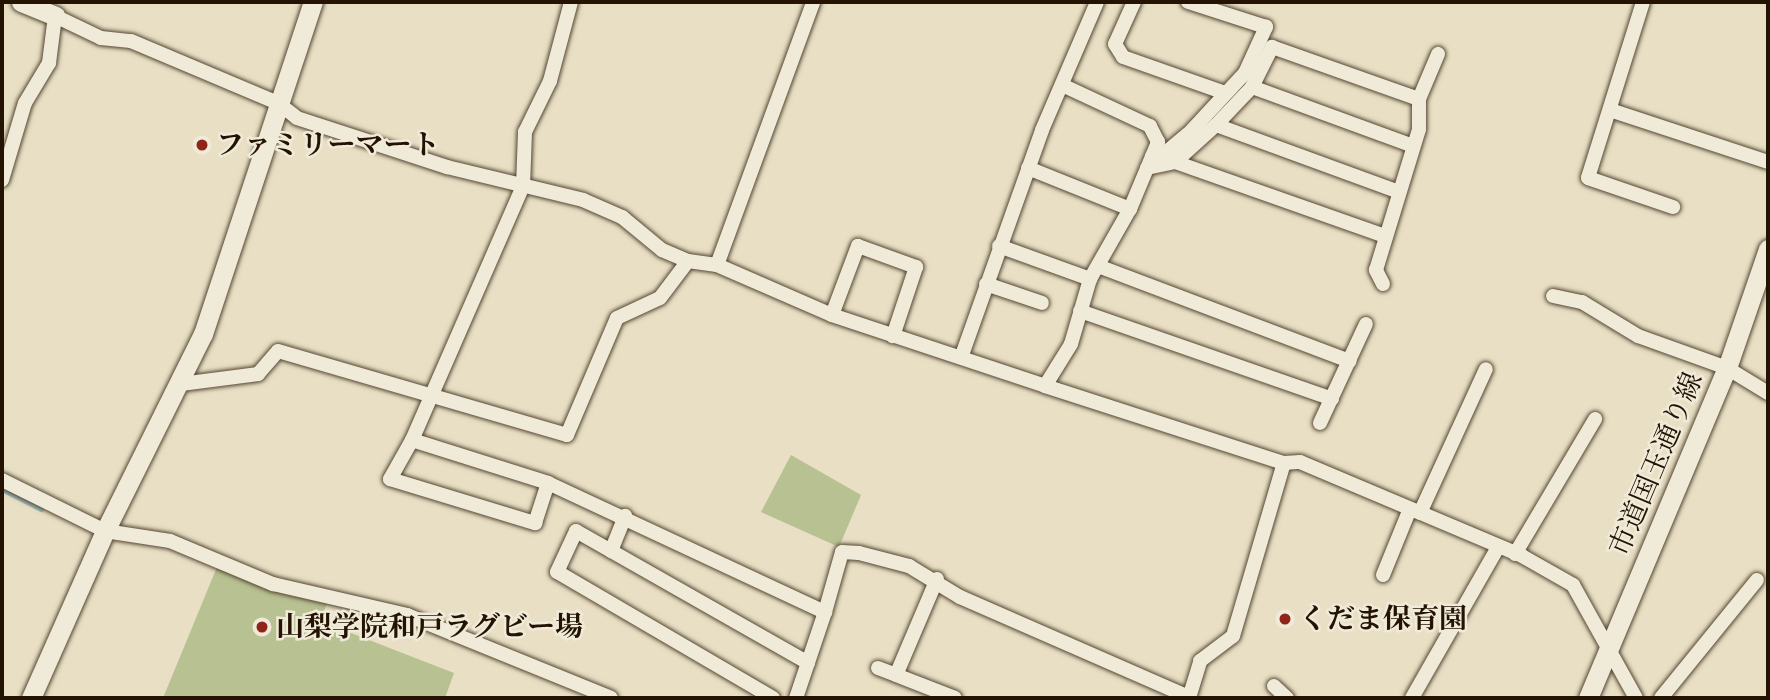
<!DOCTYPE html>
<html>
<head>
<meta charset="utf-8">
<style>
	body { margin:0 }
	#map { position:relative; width:1770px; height:700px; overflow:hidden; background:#e8dfc4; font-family:Alegreya,"Noto Serif JP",serif }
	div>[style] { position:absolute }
	.green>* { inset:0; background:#b8c192 }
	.stream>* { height:4.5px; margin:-2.25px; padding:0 2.25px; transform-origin:2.25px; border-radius:2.25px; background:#9cbabf }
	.roads { filter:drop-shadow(0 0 2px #554632) drop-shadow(0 0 2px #554632) }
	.street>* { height:14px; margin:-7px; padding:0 7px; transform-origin:7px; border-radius:7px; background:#f0ead9 }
	.secondary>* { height:19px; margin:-9.5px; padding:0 9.5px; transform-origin:9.5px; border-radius:9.5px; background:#f0ead9 }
	.dots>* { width:19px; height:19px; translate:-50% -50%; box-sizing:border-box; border:4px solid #f0ead9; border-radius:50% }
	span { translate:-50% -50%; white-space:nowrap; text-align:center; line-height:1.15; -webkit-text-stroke:5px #f0ead9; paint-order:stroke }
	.poi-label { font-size:28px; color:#241302; font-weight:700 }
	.left { translate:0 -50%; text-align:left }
	.street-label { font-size:28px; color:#241302 }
	.frame { position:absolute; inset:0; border:4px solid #241302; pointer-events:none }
</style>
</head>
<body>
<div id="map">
	<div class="green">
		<i style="clip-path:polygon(791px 455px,861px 495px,839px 547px,761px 512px)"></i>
		<i style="clip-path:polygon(217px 567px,280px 593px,327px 604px,320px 621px,454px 673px,445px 698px,163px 698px)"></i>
	</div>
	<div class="stream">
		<i style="left:2px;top:489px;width:44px;rotate:27.1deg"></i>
	</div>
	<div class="roads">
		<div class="street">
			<i style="left:571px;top:2px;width:82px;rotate:104.9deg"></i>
			<i style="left:550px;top:81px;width:57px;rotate:116.1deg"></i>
			<i style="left:525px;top:132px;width:54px;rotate:92.1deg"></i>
			<i style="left:523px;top:186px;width:277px;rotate:113.6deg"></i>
			<i style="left:412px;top:440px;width:143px;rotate:17.5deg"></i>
			<i style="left:548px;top:483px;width:306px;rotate:25deg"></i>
			<i style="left:825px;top:612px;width:91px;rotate:108.6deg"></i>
			<i style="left:1134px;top:2px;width:46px;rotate:114.3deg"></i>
			<i style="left:1115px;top:44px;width:15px;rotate:58deg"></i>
			<i style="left:1123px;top:57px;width:108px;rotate:19.4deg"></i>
			<i style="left:1643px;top:2px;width:184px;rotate:107.4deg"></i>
			<i style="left:1588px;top:178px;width:90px;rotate:18.8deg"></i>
			<i style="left:1252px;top:87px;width:171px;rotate:20.1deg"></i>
			<i style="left:1610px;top:110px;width:166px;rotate:18.2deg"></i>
			<i style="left:1216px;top:125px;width:52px;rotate:-46.5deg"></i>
			<i style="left:1252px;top:87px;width:45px;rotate:-63.4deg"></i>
			<i style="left:1272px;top:47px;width:156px;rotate:19.5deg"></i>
			<i style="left:1152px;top:156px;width:13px;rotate:-13deg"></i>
			<i style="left:1165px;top:153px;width:35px;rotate:-40deg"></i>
			<i style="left:1192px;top:130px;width:78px;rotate:-47.1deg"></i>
			<i style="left:1245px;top:73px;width:51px;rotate:-65.5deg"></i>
			<i style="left:1266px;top:27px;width:82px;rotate:-162.2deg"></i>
			<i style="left:1175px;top:162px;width:55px;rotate:-42.1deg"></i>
			<i style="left:1216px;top:125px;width:195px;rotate:20.1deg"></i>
			<i style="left:1028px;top:168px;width:110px;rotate:21.9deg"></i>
			<i style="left:1147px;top:168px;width:29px;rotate:-12deg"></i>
			<i style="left:1175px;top:162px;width:223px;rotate:19.4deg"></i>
			<i style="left:2px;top:180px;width:80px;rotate:-73.4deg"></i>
			<i style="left:25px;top:103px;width:47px;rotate:-59deg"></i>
			<i style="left:49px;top:63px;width:47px;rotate:-82.7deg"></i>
			<i style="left:55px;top:16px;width:51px;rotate:25.6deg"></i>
			<i style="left:101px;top:38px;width:30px;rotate:6deg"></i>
			<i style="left:131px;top:41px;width:160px;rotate:22.9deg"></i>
			<i style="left:278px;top:103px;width:24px;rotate:38deg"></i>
			<i style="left:297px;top:118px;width:158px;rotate:18.1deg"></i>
			<i style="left:447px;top:167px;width:140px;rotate:13.6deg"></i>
			<i style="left:583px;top:200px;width:43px;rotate:23.6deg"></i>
			<i style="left:622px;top:217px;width:52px;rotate:39.5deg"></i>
			<i style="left:662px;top:250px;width:28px;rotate:23deg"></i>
			<i style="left:688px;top:261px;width:29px;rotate:8deg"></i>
			<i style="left:717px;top:265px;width:125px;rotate:23.5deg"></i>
			<i style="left:832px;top:315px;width:225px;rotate:18.4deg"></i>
			<i style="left:1045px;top:386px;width:251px;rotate:17.9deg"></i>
			<i style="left:1284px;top:463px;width:16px;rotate:-4deg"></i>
			<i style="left:1300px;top:462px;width:241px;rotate:22.9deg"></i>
			<i style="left:1522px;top:556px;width:59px;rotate:29.6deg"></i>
			<i style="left:1573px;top:585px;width:129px;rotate:60.9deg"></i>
			<i style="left:999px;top:246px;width:97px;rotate:19.9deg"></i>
			<i style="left:717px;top:265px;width:280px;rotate:-69.9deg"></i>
			<i style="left:1098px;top:266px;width:269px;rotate:20.7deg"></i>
			<i style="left:986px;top:284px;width:59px;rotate:18.7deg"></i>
			<i style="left:1383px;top:284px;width:16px;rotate:-117deg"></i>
			<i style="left:1376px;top:270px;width:147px;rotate:-73deg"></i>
			<i style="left:1419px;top:129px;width:30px;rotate:-90deg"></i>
			<i style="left:1419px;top:99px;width:49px;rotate:-67.1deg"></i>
			<i style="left:1553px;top:296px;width:30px;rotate:12deg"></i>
			<i style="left:1582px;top:302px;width:66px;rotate:31.3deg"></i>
			<i style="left:1638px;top:336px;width:95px;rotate:19.8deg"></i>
			<i style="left:1727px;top:368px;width:48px;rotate:31.4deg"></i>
			<i style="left:1080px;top:311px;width:267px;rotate:19.2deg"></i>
			<i style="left:832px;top:315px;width:74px;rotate:-69.4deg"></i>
			<i style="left:858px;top:246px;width:62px;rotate:19.9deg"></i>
			<i style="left:916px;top:267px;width:73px;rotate:108.4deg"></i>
			<i style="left:962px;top:355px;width:239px;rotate:-70.4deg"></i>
			<i style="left:1042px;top:130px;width:139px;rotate:-66.7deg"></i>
			<i style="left:181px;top:384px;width:78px;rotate:-7.4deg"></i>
			<i style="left:258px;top:374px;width:30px;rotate:-49deg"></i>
			<i style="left:278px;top:351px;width:301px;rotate:16.2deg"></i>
			<i style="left:567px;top:435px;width:127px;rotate:-66.9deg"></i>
			<i style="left:617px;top:318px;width:47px;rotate:-24.9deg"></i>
			<i style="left:660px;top:298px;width:46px;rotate:-52.9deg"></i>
			<i style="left:1045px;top:386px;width:49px;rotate:-58.2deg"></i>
			<i style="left:1071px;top:344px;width:68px;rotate:-73.7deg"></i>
			<i style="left:1090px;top:279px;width:81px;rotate:-60.3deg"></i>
			<i style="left:1130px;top:209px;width:73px;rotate:-67.3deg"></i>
			<i style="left:1158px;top:142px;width:18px;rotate:-117deg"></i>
			<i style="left:1150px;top:126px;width:97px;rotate:-155deg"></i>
			<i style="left:1320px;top:423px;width:109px;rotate:-65.1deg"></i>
			<i style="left:412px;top:440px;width:45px;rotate:119.4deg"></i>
			<i style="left:390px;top:479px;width:152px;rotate:16.9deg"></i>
			<i style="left:535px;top:523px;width:42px;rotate:-72deg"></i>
			<i style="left:2px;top:480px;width:115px;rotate:26.3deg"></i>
			<i style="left:105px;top:531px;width:66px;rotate:8.7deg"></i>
			<i style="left:170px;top:541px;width:112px;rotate:22.7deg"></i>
			<i style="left:273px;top:584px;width:138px;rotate:13deg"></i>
			<i style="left:407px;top:615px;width:220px;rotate:22.1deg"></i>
			<i style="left:1420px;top:513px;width:158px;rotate:-65.4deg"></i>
			<i style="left:611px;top:551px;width:38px;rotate:-68deg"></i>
			<i style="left:1515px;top:554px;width:157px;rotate:-59.3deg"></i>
			<i style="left:1383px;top:575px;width:71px;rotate:-67.8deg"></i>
			<i style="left:937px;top:579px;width:104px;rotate:113.1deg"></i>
			<i style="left:896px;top:675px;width:63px;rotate:21.3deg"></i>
			<i style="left:825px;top:612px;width:62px;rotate:-74.2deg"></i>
			<i style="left:842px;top:552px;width:17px;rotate:3deg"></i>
			<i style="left:859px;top:553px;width:52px;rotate:14.6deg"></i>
			<i style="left:909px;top:566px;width:60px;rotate:31.3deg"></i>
			<i style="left:960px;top:597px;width:250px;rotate:23.6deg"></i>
			<i style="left:878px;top:668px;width:19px;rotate:21deg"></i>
			<i style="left:1274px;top:686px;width:18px;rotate:43deg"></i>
			<i style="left:773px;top:698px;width:250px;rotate:-149.7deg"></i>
			<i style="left:557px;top:572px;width:45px;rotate:-65.1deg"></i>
			<i style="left:576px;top:531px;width:267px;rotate:29.6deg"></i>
			<i style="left:1189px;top:698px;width:39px;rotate:-73deg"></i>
			<i style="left:1200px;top:661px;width:41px;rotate:-37.1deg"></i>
			<i style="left:1233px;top:636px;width:180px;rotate:-73.6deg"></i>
			<i style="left:1412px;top:698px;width:174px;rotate:-60.3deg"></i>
			<i style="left:1661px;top:698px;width:152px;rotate:-50.9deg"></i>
		</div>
		<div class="secondary">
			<i style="left:21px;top:2px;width:37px;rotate:22deg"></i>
			<i style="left:31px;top:698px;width:183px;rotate:-66.1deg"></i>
			<i style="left:105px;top:531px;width:220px;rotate:-63.6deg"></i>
			<i style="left:203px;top:334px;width:350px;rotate:-71.7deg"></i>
			<i style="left:1588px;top:698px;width:358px;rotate:-67.2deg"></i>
			<i style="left:1727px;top:368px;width:126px;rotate:-71deg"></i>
		</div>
	</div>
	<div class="dots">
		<i style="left:202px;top:145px;background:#8f2418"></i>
		<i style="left:1285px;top:619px;background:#8f2418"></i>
		<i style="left:262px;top:627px;background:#8f2418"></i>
	</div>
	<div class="poi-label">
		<span class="left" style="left:216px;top:145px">ファミリーマート</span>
		<span class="left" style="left:1299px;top:619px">くだま保育園</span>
		<span class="left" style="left:276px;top:627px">山梨学院和戸ラグビー場</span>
	</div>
	<div class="street-label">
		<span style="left:1656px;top:464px;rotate:-67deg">市道国玉通り線</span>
	</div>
	<div class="frame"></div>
</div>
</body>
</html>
